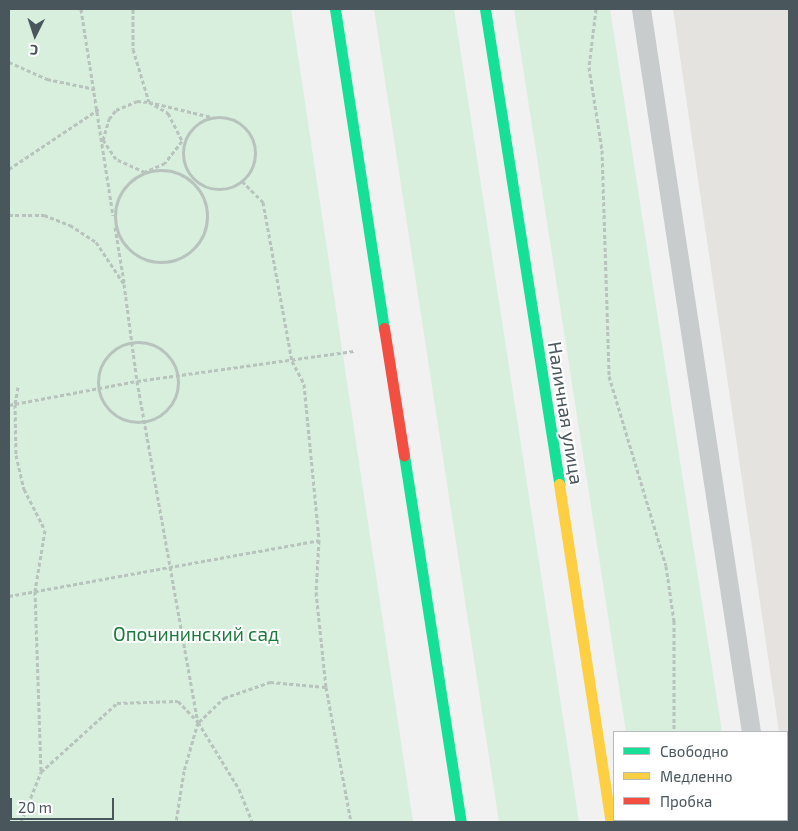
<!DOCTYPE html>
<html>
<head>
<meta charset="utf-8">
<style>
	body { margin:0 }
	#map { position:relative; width:798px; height:831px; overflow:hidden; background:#f1f1f1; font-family:"Exo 2",sans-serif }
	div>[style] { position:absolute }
	.commercial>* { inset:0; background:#e5e3df }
	.green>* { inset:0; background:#d7efdc }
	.path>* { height:3px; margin-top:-1.5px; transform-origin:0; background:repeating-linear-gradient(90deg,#b8c3be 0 4px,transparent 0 6.5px) }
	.path>.ring { margin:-1.5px; padding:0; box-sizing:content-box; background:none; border:3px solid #b8c3be; border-radius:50% }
	.lane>* { height:19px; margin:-9.5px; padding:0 9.5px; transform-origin:9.5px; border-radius:9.5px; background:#c8cccd }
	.fast>* { height:11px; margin:-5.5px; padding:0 5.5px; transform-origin:5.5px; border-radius:5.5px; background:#16e098 }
	.slow>* { height:11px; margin:-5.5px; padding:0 5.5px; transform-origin:5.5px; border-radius:5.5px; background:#ffcf43 }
	.jam>* { height:11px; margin:-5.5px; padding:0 5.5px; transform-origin:5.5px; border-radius:5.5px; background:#f24e42 }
	span { translate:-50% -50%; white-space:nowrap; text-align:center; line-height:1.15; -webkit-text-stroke:4px #fff; paint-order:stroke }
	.street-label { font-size:19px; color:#49565c }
	.park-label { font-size:19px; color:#1d7a3d }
	.frame { position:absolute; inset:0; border:10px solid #49565c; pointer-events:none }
	.legend { position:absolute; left:613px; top:731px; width:175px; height:90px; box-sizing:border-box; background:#fff; border:1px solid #b6bbbe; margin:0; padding:6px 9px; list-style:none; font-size:15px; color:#49565c }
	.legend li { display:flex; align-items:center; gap:10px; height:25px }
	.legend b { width:25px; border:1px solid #b6bbbe }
	.north { position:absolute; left:10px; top:10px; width:50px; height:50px; -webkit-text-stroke:4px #fff; paint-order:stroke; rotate:184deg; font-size:14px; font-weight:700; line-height:20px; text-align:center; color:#49565c }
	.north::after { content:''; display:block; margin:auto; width:18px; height:22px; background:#49565c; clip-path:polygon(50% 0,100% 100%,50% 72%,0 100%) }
	.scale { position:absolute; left:10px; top:798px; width:104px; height:22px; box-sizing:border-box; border:2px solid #49565c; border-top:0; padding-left:6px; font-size:15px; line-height:18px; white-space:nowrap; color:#49565c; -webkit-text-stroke:4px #fff; paint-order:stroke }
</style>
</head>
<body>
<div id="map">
	<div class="commercial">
		<i style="clip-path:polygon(673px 9px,789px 9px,789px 804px,787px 732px,779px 732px)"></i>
	</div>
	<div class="green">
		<i style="clip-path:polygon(9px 9px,291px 9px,413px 822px,9px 822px)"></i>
		<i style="clip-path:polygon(374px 9px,454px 9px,579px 822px,499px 822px)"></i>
		<i style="clip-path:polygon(514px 9px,610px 9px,722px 732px,626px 732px)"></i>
		<i style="clip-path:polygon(639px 820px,736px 820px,736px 822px,640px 822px)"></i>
	</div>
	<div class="path">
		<i style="left:81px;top:9px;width:209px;rotate:81.2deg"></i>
		<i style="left:133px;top:9px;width:40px;rotate:90deg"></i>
		<i style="left:133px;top:49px;width:55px;rotate:73.2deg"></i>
		<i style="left:149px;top:102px;width:64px;rotate:13.6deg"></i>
		<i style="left:596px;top:9px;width:58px;rotate:96.9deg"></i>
		<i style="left:589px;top:67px;width:84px;rotate:81.1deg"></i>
		<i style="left:602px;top:150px;width:226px;rotate:88.2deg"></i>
		<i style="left:609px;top:376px;width:198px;rotate:73.3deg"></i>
		<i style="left:666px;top:566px;width:56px;rotate:81.7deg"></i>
		<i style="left:674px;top:621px;width:111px;rotate:90deg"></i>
		<i style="left:9px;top:62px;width:42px;rotate:24.1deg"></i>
		<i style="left:47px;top:79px;width:49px;rotate:11.8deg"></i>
		<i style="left:137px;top:101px;width:12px;rotate:5deg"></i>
		<i style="left:149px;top:102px;width:22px;rotate:30deg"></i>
		<i style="left:168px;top:113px;width:31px;rotate:63deg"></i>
		<i style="left:182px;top:141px;width:28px;rotate:128deg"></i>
		<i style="left:165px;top:163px;width:22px;rotate:156deg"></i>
		<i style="left:145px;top:172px;width:32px;rotate:-156deg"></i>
		<i style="left:116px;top:159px;width:23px;rotate:-124deg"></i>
		<i style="left:103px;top:140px;width:22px;rotate:-74deg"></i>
		<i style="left:109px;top:119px;width:11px;rotate:-52deg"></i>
		<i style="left:116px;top:110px;width:23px;rotate:-23deg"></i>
		<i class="ring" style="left:183px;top:117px;width:69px;height:69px"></i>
		<i style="left:9px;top:169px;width:108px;rotate:-33.7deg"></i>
		<i class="ring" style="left:115px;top:170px;width:89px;height:89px"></i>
		<i style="left:242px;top:181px;width:30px;rotate:45deg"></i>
		<i style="left:263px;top:202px;width:162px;rotate:79.7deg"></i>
		<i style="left:292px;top:361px;width:26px;rotate:62deg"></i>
		<i style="left:304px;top:384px;width:157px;rotate:84.5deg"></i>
		<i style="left:319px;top:540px;width:52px;rotate:93.3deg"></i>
		<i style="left:316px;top:592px;width:96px;rotate:84deg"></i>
		<i style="left:326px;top:687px;width:137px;rotate:79.5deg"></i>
		<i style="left:9px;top:215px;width:35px"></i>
		<i style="left:44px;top:215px;width:28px;rotate:21deg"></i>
		<i style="left:70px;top:225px;width:31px;rotate:33deg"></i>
		<i style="left:96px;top:242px;width:50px;rotate:56.3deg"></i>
		<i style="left:124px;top:284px;width:98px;rotate:82.4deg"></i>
		<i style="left:137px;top:381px;width:346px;rotate:79.9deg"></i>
		<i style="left:198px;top:722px;width:51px;rotate:105.9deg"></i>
		<i style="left:184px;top:771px;width:52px;rotate:98.9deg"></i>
		<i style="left:115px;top:227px;width:56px;rotate:80.7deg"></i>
		<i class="ring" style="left:98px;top:342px;width:77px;height:77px"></i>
		<i style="left:18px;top:387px;width:17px;rotate:100deg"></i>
		<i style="left:15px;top:404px;width:51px;rotate:88.9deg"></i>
		<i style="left:16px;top:455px;width:35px;rotate:77deg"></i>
		<i style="left:24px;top:489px;width:46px;rotate:62.9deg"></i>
		<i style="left:45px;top:530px;width:62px;rotate:99.3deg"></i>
		<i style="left:35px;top:591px;width:181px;rotate:88.1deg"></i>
		<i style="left:9px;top:405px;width:130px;rotate:-10.6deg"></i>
		<i style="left:137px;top:381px;width:219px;rotate:-7.9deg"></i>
		<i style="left:9px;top:596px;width:315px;rotate:-10.2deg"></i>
		<i style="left:199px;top:722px;width:35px;rotate:-44deg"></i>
		<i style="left:224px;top:698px;width:49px;rotate:-19.2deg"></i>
		<i style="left:270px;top:682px;width:56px;rotate:5.1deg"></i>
		<i style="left:683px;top:820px;width:2px;rotate:63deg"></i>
		<i style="left:21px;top:822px;width:54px;rotate:-68.2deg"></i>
		<i style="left:41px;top:772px;width:103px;rotate:-42.2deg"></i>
		<i style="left:117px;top:703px;width:61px;rotate:-1.9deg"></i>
		<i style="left:178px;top:701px;width:29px;rotate:46deg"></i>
		<i style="left:198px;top:722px;width:79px;rotate:58.5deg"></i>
		<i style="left:239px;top:789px;width:35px;rotate:68deg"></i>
	</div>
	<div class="lane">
		<i style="left:641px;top:9px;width:731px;rotate:81.35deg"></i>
		<i style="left:765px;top:820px;width:2px;rotate:90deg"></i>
	</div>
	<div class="fast">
		<i style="left:335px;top:9px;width:323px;rotate:81.3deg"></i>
		<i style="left:485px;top:9px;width:481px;rotate:81.1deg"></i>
		<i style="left:404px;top:455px;width:371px;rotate:81.2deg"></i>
	</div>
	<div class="slow">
		<i style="left:559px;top:484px;width:342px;rotate:81.3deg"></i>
	</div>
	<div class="jam">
		<i style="left:384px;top:328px;width:129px;rotate:81.1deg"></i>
	</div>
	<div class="street-label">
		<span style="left:566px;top:413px;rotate:81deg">Наличная улица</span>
	</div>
	<div class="park-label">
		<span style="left:196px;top:634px">Опочининский сад</span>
	</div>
	<div class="frame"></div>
	<ul class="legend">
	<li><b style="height:6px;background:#16e098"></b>Свободно</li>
	<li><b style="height:6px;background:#ffcf43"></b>Медленно</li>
	<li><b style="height:6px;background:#f24e42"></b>Пробка</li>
	</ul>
	<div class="north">С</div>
	<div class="scale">20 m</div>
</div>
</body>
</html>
